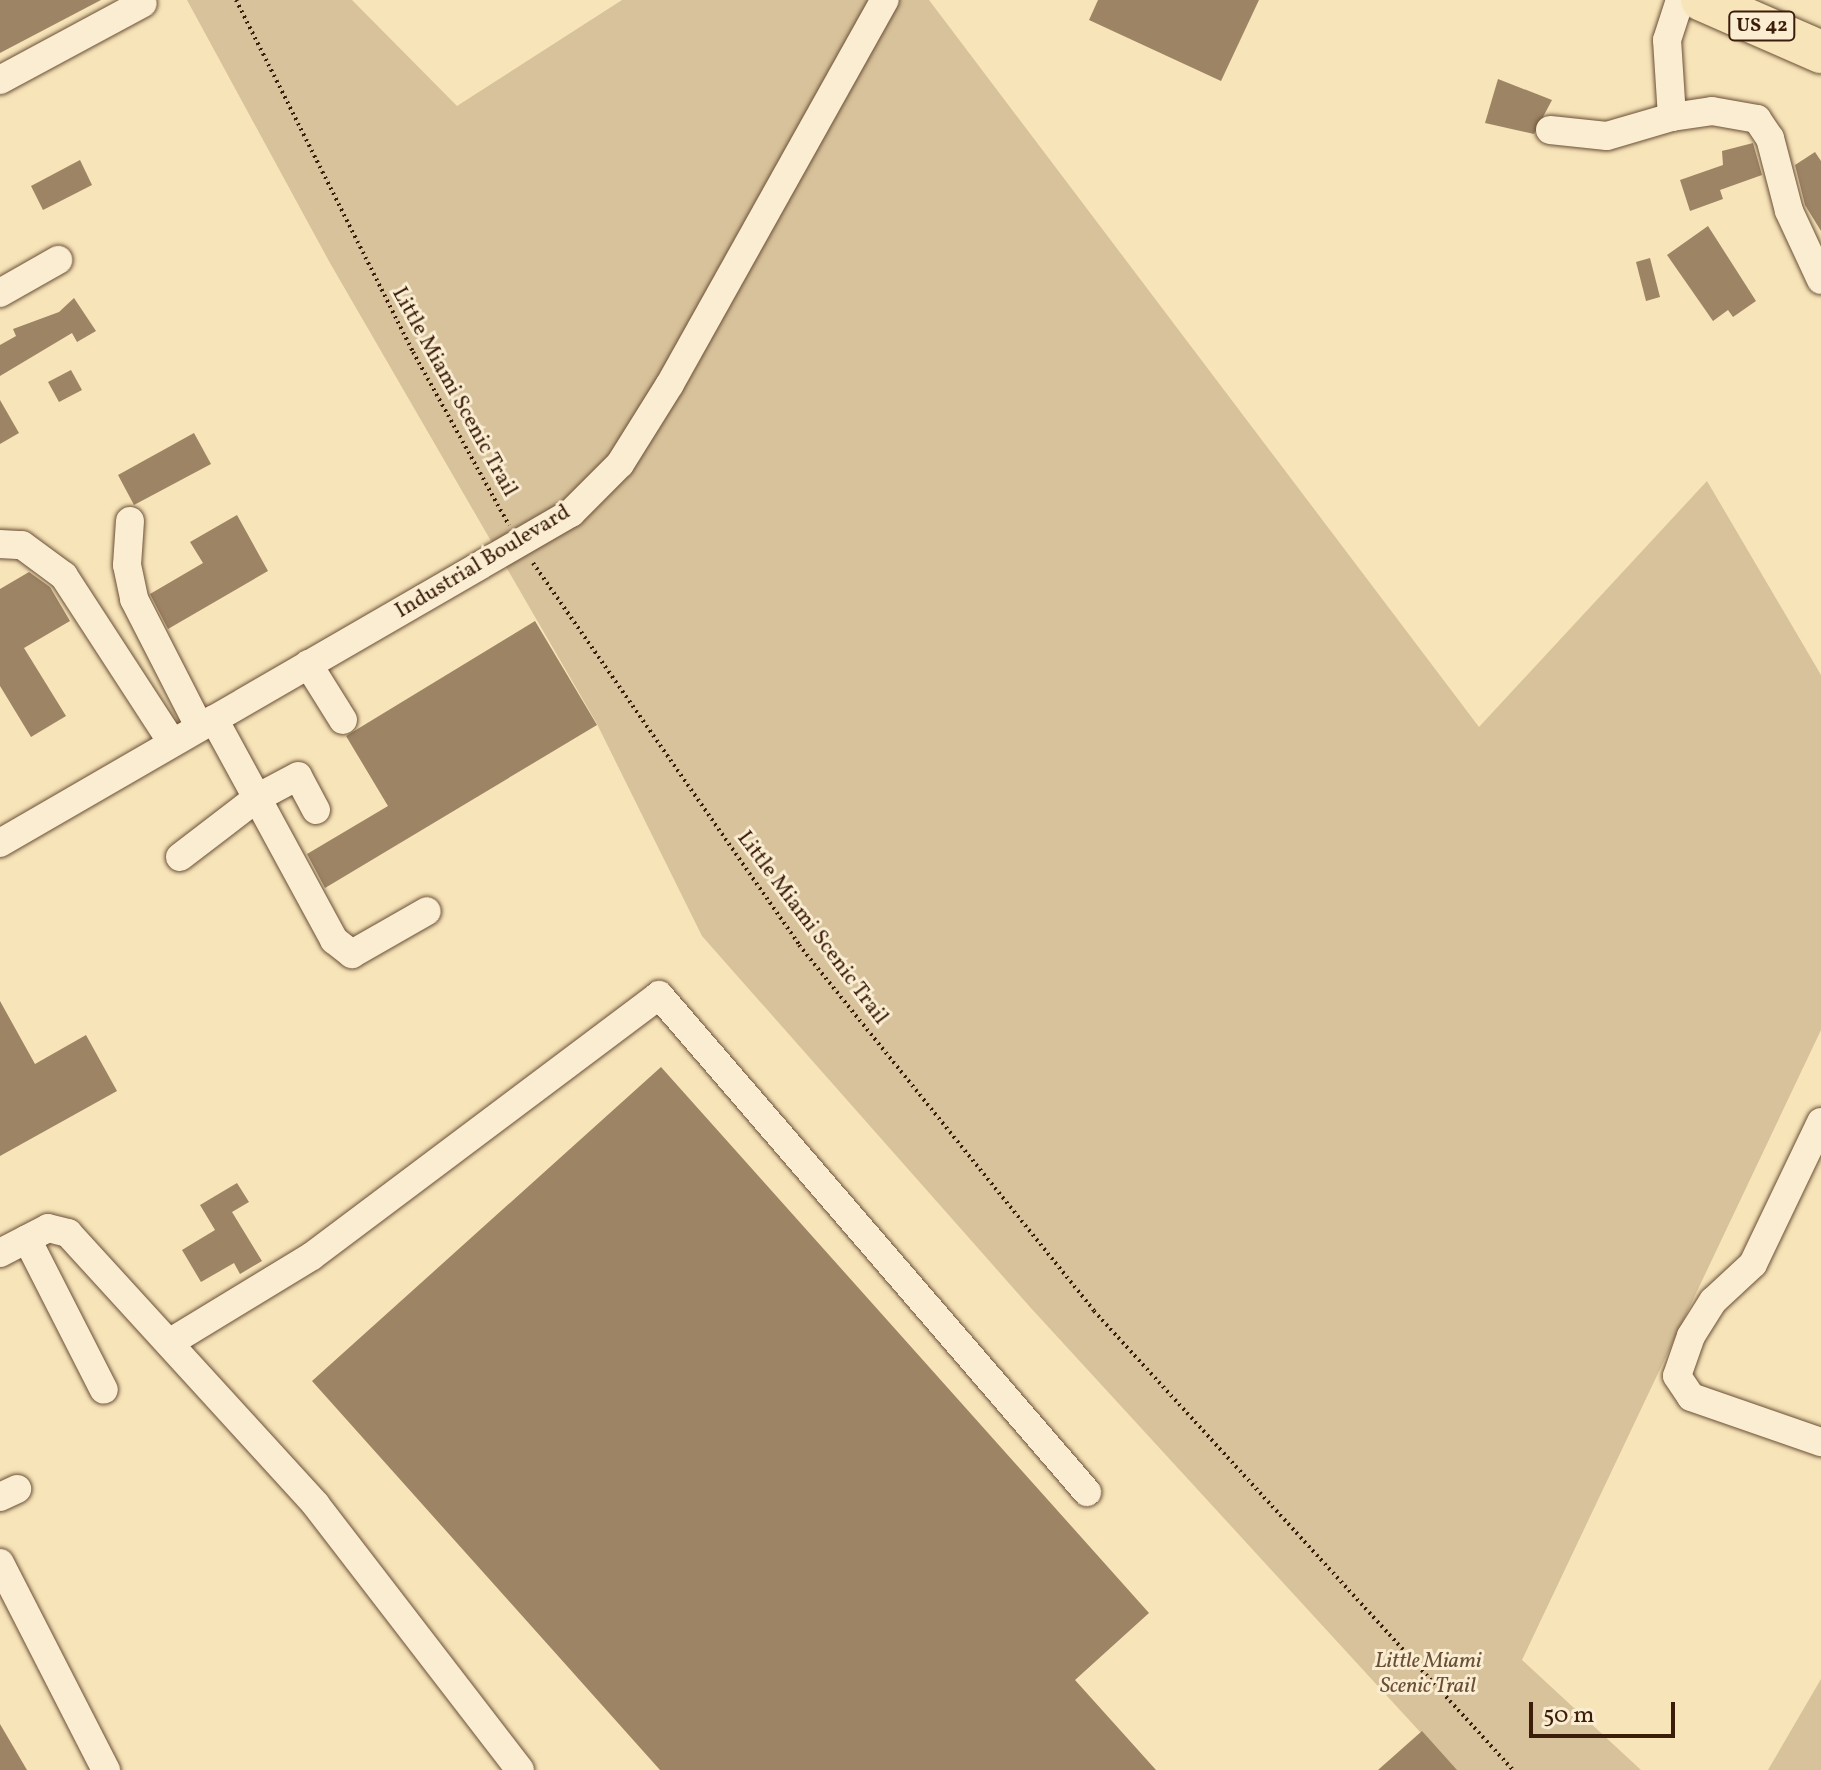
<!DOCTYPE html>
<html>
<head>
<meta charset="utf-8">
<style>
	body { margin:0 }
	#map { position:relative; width:1821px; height:1770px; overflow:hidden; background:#f7e4b9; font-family:Vollkorn,serif }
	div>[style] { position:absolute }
	.green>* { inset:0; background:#d7c29b }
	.building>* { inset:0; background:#9d8465 }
	.path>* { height:4px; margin-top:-2px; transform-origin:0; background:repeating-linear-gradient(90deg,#3b1d0a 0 2px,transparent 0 6px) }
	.roads { filter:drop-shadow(0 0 2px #6a4f36) drop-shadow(0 0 2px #6a4f36) }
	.minor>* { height:28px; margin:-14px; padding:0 14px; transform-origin:14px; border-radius:14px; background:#faedd2 }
	.highway>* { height:42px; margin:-21px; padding:0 21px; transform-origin:21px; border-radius:21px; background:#f7e4b9 }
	span { translate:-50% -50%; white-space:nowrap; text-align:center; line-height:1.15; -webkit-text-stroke:6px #faedd2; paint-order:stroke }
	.shield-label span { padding:2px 6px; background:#faedd2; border:2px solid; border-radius:6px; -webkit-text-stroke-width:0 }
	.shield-label { font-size:20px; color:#3b1d0a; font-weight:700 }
	.street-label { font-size:22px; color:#3b1d0a }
	.park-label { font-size:22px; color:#6a4f36; font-style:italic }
	.scale { position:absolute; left:1529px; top:1702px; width:146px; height:36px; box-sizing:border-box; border:4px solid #3b1d0a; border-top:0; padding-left:10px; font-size:24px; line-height:28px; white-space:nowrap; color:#3b1d0a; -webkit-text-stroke:6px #faedd2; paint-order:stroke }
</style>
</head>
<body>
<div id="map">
	<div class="green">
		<i style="clip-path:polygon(187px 0,352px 0,457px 106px,622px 0,929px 0,1479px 727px,1707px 481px,1821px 675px,1821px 1030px,1522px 1660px,1641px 1770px,1455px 1770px,1030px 1307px,702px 936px,597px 724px,330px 263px)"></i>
		<i style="clip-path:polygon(1821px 1679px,1821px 1770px,1768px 1770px)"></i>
	</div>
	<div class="building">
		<i style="clip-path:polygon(0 0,101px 0,0 53px)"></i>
		<i style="clip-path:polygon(1098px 0,1259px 0,1221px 81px,1089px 20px)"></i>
		<i style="clip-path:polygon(1498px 79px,1552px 100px,1534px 134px,1485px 123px)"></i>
		<i style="clip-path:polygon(1753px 143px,1762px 175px,1720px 190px,1723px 199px,1690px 211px,1680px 180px,1723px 165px,1722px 151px)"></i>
		<i style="clip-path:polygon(1815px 152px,1821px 161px,1821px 231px,1805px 205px,1795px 165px)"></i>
		<i style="clip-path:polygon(80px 160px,92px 185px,43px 210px,31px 186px)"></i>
		<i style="clip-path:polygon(1708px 226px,1756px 301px,1733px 317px,1728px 310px,1713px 321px,1667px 255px)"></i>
		<i style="clip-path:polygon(1650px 258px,1660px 297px,1646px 301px,1636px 262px)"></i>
		<i style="clip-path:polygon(74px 298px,96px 331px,77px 342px,72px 333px,0 376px,0 345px,16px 336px,13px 329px,59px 312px)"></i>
		<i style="clip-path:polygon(71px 370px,82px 390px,59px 402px,48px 382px)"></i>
		<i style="clip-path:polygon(0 400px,19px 433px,0 444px)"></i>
		<i style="clip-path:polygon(194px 433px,211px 464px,134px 505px,118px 475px)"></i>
		<i style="clip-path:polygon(237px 515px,268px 571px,168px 629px,150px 594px,203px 563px,190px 542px)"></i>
		<i style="clip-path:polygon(29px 572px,50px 587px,70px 621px,24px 648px,66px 716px,31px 737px,0 686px,0 589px)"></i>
		<i style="clip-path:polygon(535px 621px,597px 725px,325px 888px,307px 854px,388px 806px,346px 736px)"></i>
		<i style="clip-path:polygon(0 1001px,35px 1064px,86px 1035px,117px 1091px,0 1156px)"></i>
		<i style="clip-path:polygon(661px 1067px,1149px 1613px,1075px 1680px,1156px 1770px,660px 1770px,312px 1381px)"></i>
		<i style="clip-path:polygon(237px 1183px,249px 1202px,232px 1212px,262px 1261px,240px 1274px,234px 1263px,201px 1282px,182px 1250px,215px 1230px,200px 1205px)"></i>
		<i style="clip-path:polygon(0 1724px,27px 1770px,0 1770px)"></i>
		<i style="clip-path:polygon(1422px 1731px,1457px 1770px,1378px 1770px)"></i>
	</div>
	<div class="path">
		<i style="left:236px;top:0;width:394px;rotate:63.3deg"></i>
		<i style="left:413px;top:352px;width:198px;rotate:61deg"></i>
		<i style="left:533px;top:563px;width:465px;rotate:55.1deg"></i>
		<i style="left:799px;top:945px;width:470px;rotate:51.1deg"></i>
		<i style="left:1094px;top:1311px;width:621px;rotate:47.61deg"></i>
	</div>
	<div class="roads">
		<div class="minor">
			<i style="left:0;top:80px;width:162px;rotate:-28.3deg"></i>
			<i style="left:1672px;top:117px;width:40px;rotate:-8.5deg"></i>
			<i style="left:1712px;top:111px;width:46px;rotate:10.1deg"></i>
			<i style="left:1757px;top:119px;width:23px;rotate:56deg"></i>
			<i style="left:1770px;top:138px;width:75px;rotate:75.4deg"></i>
			<i style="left:1789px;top:211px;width:76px;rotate:65.1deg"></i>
			<i style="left:1550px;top:130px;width:57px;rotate:6deg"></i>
			<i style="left:1607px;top:136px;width:68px;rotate:-16.3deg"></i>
			<i style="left:1672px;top:117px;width:77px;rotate:-93.7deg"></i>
			<i style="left:1667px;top:40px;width:42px;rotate:-72deg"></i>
			<i style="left:0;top:293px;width:67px;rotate:-29.6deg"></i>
			<i style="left:130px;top:521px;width:44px;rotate:93.9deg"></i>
			<i style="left:127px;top:565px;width:35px;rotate:78deg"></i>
			<i style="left:134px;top:599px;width:143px;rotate:62.9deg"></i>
			<i style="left:0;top:544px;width:22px;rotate:3deg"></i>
			<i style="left:22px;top:545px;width:52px;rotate:36.4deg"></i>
			<i style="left:64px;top:576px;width:198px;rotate:57deg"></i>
			<i style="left:308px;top:664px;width:66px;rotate:58deg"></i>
			<i style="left:316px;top:810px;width:38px;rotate:-118deg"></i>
			<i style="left:298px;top:776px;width:47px;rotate:151.8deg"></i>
			<i style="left:257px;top:798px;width:162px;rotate:61.5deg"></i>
			<i style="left:334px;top:940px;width:23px;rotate:38deg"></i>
			<i style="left:352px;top:954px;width:86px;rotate:-29.8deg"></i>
			<i style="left:0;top:843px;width:660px;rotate:-30.03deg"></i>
			<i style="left:571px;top:513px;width:69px;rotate:-45deg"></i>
			<i style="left:620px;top:464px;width:94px;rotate:-58deg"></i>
			<i style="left:670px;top:384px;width:440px;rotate:-60.8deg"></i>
			<i style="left:180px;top:857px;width:97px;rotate:-37.5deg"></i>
			<i style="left:257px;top:798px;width:90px;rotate:-118.6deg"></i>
			<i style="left:1821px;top:1122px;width:157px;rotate:115.6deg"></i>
			<i style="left:1753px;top:1264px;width:54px;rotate:137.2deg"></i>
			<i style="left:1713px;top:1301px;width:41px;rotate:122.2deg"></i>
			<i style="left:1691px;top:1336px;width:42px;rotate:109.3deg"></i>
			<i style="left:1677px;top:1376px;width:25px;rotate:56deg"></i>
			<i style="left:1691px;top:1397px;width:138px;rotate:19.1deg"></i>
			<i style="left:27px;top:1239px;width:169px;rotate:63deg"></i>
			<i style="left:0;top:1253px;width:54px;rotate:-27.5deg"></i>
			<i style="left:48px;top:1228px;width:21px;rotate:14deg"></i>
			<i style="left:68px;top:1233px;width:368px;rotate:47.6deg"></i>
			<i style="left:316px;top:1505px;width:334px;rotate:52.4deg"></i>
			<i style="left:169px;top:1343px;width:167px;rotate:-31.3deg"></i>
			<i style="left:312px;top:1256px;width:434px;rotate:-36.9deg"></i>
			<i style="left:659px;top:995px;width:656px;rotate:49.27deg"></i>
			<i style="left:0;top:1497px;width:19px;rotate:-25deg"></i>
			<i style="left:0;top:1563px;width:233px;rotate:62.9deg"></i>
		</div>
		<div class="highway">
			<i style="left:1702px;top:0;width:130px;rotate:23.6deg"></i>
		</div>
	</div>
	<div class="shield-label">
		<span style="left:1762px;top:26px">US 42</span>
	</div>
	<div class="street-label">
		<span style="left:454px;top:392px;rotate:61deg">Little Miami Scenic Trail</span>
		<span style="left:483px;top:562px;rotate:-31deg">Industrial Boulevard</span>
		<span style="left:812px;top:928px;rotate:53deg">Little Miami Scenic Trail</span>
	</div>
	<div class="park-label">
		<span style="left:1428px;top:1674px">Little Miami<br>Scenic Trail</span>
	</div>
	<div class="scale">50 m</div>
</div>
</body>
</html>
